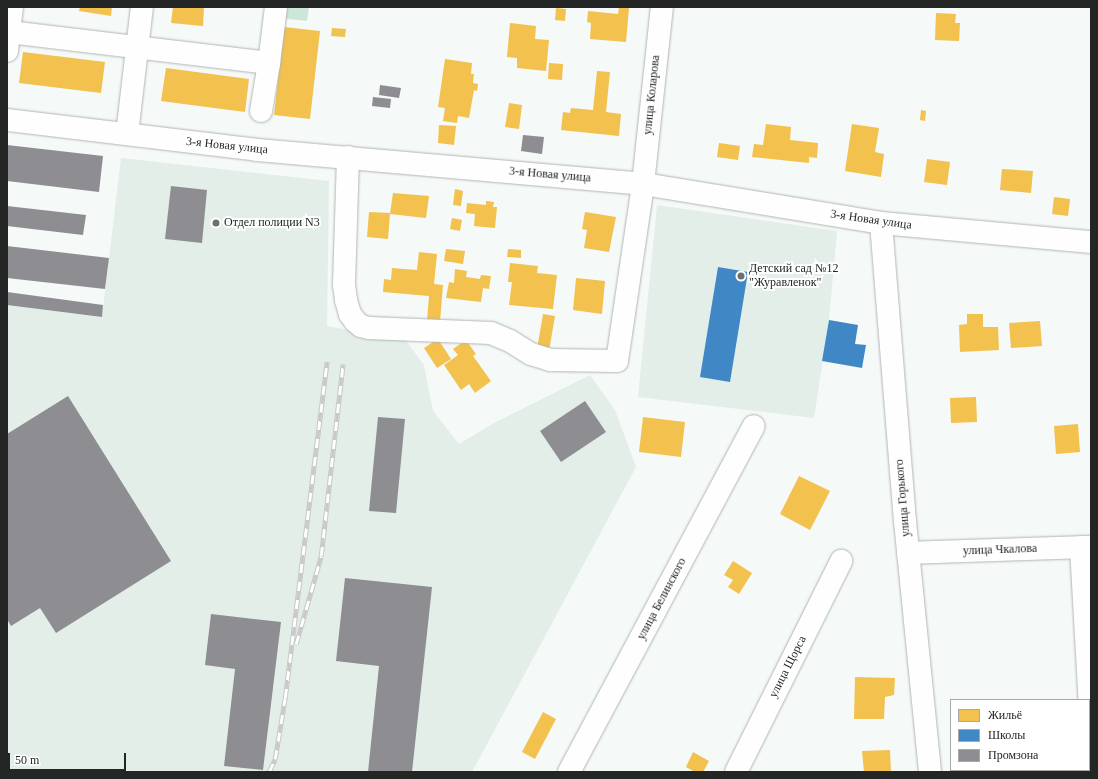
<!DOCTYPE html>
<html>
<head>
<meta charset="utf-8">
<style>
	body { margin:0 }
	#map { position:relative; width:1098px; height:779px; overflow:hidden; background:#f5f9f7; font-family:"Times New Roman",serif }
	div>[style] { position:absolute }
	.built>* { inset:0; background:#e4eee8 }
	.green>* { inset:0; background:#cde6da }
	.homes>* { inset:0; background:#f2c14e }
	.schools>* { inset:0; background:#3f88c5 }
	.industry>* { inset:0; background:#8d8d92 }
	.roads { filter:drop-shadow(0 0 1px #b1b5b3) drop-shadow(0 0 1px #b1b5b3) }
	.minor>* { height:22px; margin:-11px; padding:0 11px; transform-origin:11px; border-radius:11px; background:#fefefe }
	.rail>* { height:4.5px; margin-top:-2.25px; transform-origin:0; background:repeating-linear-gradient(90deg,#fff 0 9px,#c8c9c8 0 18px); box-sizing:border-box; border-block:1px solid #c8c9c8 }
	.dots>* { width:11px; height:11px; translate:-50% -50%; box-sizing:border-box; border:2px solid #fff; border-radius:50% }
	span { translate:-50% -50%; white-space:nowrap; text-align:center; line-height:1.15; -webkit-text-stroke:4px #fff; paint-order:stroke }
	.street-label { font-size:12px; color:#232625 }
	.poi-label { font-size:12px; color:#232625 }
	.left { translate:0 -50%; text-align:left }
	.frame { position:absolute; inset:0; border:8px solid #232625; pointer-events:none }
	.legend { position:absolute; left:950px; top:699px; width:140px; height:72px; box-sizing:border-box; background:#fff; border:1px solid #a7a8a8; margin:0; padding:5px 7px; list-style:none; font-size:12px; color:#232625 }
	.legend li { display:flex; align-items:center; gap:8px; height:20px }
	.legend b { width:20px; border:1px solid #a7a8a8 }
	.scale { position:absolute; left:8px; top:753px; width:118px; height:18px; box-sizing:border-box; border:2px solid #232625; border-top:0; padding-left:5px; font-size:12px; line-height:14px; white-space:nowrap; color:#232625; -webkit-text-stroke:3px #fff; paint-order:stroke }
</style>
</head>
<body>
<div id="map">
	<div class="built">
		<i style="clip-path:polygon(121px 158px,329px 181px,327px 326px,406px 341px,424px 365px,433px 411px,459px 444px,494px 423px,590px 375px,615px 410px,636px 467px,472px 772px,7px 772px,7px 305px,102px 317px)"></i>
		<i style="clip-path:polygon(657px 205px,837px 231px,829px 320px,814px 418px,638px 397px)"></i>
	</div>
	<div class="green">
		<i style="clip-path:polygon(281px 7px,309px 7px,307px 21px,279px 18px)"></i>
	</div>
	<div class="homes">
		<i style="clip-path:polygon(80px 7px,112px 7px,111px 16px,79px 11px)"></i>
		<i style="clip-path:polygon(173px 7px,204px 7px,203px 26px,171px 23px)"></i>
		<i style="clip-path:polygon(619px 7px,629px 8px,626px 42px,590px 39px,591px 23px,587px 22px,588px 11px,618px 14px)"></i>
		<i style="clip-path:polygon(556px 8px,566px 9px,565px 21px,555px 20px)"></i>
		<i style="clip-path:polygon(936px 13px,956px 14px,955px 23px,960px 23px,959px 41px,935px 40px)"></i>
		<i style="clip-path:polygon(510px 23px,536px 26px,535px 39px,549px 40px,546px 71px,517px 68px,517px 58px,507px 57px)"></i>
		<i style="clip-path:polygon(284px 27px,320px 31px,310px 119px,274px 115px)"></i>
		<i style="clip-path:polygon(332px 28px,346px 29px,345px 37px,331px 36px)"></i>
		<i style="clip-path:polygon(23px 52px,105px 62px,101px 93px,19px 83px)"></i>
		<i style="clip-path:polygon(445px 59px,472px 63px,471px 74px,474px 74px,473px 83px,478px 84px,477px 91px,474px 90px,469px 118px,458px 116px,457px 123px,443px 121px,445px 108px,438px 107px)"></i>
		<i style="clip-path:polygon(549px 63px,563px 64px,562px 80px,548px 79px)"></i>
		<i style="clip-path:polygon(166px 68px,249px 79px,245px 112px,161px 101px)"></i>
		<i style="clip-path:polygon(597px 71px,610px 72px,606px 112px,621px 114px,619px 136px,561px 130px,563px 112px,570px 113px,571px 108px,593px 110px)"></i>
		<i style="clip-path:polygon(509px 103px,522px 105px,519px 129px,505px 127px)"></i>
		<i style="clip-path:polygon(921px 110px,926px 111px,925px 121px,920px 120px)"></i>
		<i style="clip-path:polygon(766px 124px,791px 127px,790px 140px,818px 143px,817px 158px,809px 157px,809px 163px,752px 157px,754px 144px,763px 145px)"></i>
		<i style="clip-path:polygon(852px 124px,879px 128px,875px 152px,884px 154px,881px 177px,845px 171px)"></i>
		<i style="clip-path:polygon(439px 125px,456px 126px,454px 145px,438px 143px)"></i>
		<i style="clip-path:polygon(719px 143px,740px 146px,738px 160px,717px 157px)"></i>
		<i style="clip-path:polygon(927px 159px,950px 162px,947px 185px,924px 182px)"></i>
		<i style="clip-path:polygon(1002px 169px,1033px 171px,1031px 193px,1000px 190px)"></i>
		<i style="clip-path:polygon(455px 189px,463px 191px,461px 206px,453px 205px)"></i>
		<i style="clip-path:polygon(393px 193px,429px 196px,426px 218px,390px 214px)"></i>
		<i style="clip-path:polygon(1054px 197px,1070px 199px,1068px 216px,1052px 214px)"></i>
		<i style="clip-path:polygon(486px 201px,494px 202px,493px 207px,497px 207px,495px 228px,474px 226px,475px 214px,466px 213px,467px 203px,486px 205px)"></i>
		<i style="clip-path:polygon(369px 212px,390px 213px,388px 239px,367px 237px)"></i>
		<i style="clip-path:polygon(585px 212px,616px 217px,609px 252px,584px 248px,587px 230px,582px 229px)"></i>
		<i style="clip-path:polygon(452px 218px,462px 220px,460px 231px,450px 229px)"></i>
		<i style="clip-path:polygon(446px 249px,465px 251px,463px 264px,444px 261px)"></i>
		<i style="clip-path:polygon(508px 249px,521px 250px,521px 258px,507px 257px)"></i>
		<i style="clip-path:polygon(419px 252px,437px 254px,434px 284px,443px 285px,440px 322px,427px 321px,429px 296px,383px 292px,384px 279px,391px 280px,392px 268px,417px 270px)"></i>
		<i style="clip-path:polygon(510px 263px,538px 266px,537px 273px,557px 275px,553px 309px,509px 305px,512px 282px,508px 282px)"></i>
		<i style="clip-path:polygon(455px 269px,467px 271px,466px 277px,480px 279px,481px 275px,491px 276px,489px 289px,483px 288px,481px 302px,446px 298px,449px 282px,454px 283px)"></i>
		<i style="clip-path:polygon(576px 278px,605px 281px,602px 314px,573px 310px)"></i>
		<i style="clip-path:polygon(543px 314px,555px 316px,549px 351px,537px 349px)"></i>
		<i style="clip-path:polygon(967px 314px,983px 314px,983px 327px,998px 327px,999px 350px,960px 352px,959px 325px,967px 324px)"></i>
		<i style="clip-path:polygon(1040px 321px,1042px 346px,1011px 348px,1009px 323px)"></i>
		<i style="clip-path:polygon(438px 339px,451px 359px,437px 368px,424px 348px)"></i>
		<i style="clip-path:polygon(466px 340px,476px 354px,473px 356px,491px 381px,475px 393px,469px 384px,461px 390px,444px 365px,458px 355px,453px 349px)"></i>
		<i style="clip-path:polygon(976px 397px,977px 422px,951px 423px,950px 398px)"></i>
		<i style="clip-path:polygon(643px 417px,685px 422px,681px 457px,639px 452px)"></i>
		<i style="clip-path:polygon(1078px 424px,1080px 452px,1056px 454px,1054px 426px)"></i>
		<i style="clip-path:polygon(799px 476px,830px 491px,810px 530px,780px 514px)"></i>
		<i style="clip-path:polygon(733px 561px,752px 573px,739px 594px,728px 587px,733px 580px,724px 575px)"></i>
		<i style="clip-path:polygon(855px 677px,895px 678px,894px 695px,885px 697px,884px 719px,854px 719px)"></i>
		<i style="clip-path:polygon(543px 712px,556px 719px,535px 759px,522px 752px)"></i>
		<i style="clip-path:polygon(890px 750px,891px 772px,864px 772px,862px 751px)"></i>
		<i style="clip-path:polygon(693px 752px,709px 761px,703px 772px,695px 772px,686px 767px)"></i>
	</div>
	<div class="schools">
		<i style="clip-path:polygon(718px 267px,748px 272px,730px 382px,700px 377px)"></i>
		<i style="clip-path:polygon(829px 320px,858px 325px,855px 344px,866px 345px,862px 368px,822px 361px)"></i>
	</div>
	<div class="industry">
		<i style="clip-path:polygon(380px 85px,401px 88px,399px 98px,379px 95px)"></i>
		<i style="clip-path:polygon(373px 97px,391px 99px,390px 108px,372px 106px)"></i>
		<i style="clip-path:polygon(523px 135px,544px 137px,542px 154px,521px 151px)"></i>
		<i style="clip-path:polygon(7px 145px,103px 156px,99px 192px,7px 181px)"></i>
		<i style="clip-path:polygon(171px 186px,207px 190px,202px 243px,165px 239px)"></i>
		<i style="clip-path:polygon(7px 206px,86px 215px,83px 235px,7px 226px)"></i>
		<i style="clip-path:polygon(7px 246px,109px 258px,105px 289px,7px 278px)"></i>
		<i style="clip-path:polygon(7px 292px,103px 305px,102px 317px,7px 305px)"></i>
		<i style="clip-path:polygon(68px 396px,171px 561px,56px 633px,40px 608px,11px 626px,7px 619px,7px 434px)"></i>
		<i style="clip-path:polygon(585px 401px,606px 432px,561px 462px,540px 431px)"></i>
		<i style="clip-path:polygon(378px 417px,405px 419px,396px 513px,369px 511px)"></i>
		<i style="clip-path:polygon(345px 578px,432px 587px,412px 772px,368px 772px,379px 666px,336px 661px)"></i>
		<i style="clip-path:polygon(211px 614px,281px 622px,263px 770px,224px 766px,235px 669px,205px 665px)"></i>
	</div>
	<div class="roads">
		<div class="minor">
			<i style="left:12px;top:7px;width:25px;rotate:97deg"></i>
			<i style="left:9px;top:32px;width:262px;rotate:6.8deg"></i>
			<i style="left:269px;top:63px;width:56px;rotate:-82.9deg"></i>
			<i style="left:7px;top:51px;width:19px;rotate:-84deg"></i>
			<i style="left:261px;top:111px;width:49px;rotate:-80.5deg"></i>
			<i style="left:7px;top:120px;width:252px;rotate:6.8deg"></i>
			<i style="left:257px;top:150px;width:387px;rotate:5deg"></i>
			<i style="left:643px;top:184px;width:241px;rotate:9.3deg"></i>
			<i style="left:881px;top:223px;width:211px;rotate:5.2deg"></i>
			<i style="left:127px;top:134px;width:128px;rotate:-83.3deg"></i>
			<i style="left:348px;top:157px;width:128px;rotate:91.8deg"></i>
			<i style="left:344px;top:285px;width:15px;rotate:82deg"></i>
			<i style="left:346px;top:300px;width:15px;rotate:74deg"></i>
			<i style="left:350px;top:314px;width:9px;rotate:54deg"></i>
			<i style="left:355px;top:321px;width:8px;rotate:40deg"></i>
			<i style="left:361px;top:326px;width:8px;rotate:14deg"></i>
			<i style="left:369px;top:328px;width:122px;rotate:2.3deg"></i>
			<i style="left:491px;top:333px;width:21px;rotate:23deg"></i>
			<i style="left:510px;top:341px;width:25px;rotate:32deg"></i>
			<i style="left:531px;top:354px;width:21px;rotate:17deg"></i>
			<i style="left:551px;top:360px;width:66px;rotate:0.9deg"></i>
			<i style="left:617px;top:361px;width:179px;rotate:-81.6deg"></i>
			<i style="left:643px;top:184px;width:178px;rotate:-83.9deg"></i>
			<i style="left:881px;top:223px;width:299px;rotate:85.4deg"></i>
			<i style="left:905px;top:521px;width:252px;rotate:84.3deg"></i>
			<i style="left:1081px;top:547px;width:177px;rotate:86.8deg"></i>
			<i style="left:908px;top:553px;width:183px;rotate:-1.9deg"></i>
			<i style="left:569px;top:772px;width:392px;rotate:-61.9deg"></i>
			<i style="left:736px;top:772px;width:236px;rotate:-63.5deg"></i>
		</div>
	</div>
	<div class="rail">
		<i style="left:296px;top:644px;width:91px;rotate:-74.1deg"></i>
		<i style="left:321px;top:556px;width:193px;rotate:-83.5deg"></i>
		<i style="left:269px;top:772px;width:14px;rotate:-65deg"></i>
		<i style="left:275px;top:759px;width:62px;rotate:-80.7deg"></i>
		<i style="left:285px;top:698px;width:339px;rotate:-82.9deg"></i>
	</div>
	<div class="dots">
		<i style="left:216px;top:223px;background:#6c706e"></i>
		<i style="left:741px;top:276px;background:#6c706e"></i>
	</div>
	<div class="street-label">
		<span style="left:652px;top:95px;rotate:-84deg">улица Коларова</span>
		<span style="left:227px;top:146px;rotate:6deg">3-я Новая улица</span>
		<span style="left:550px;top:175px;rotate:5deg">3-я Новая улица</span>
		<span style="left:871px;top:220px;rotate:8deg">3-я Новая улица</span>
		<span style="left:903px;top:498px;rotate:-95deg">улица Горького</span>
		<span style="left:1000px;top:550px;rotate:-2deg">улица Чкалова</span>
		<span style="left:662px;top:599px;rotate:-62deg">улица Белинского</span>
		<span style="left:788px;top:667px;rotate:-63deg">улица Щорса</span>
	</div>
	<div class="poi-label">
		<span class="left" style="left:224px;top:223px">Отдел полиции N3</span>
		<span class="left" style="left:749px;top:276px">Детский сад №12<br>"Журавленок"</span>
	</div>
	<div class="frame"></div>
	<ul class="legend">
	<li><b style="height:11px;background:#f2c14e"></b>Жильё</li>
	<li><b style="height:11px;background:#3f88c5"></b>Школы</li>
	<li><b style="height:11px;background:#8d8d92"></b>Промзона</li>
	</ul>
	<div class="scale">50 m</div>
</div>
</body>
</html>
